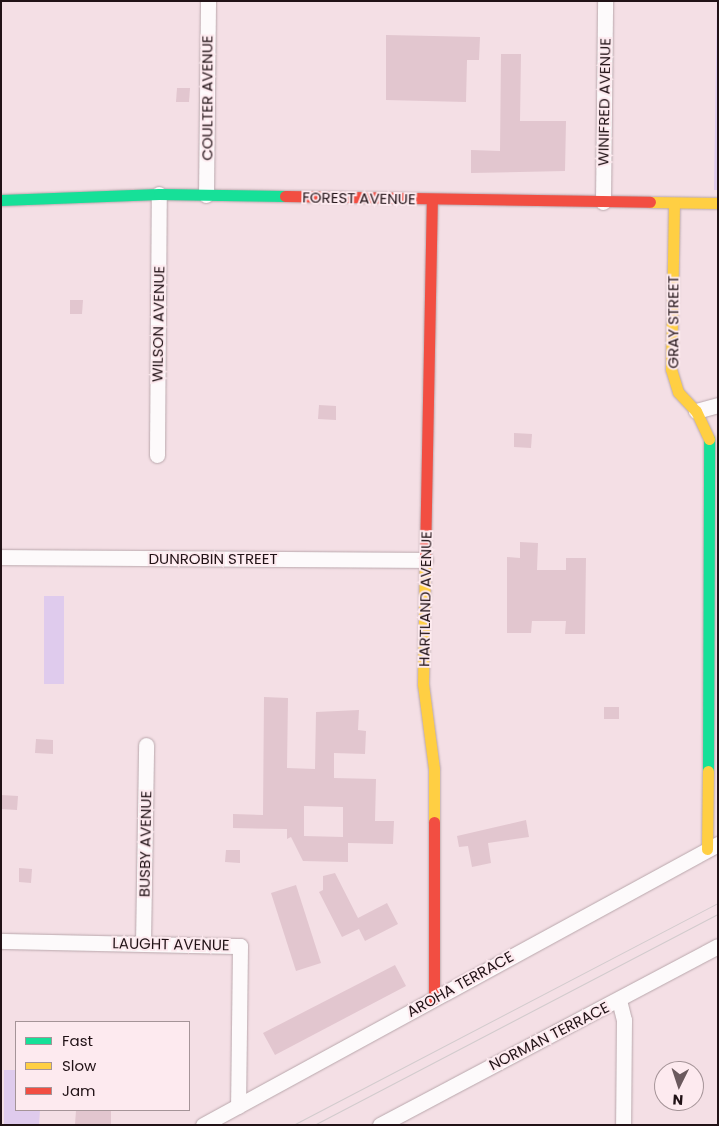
<!DOCTYPE html>
<html>
<head>
<meta charset="utf-8">
<style>
	body { margin:0 }
	#map { position:relative; width:719px; height:1126px; overflow:hidden; background:#f4dfe5; font-family:Poppins,sans-serif }
	div>[style] { position:absolute }
	.green>* { inset:0; background:#dfcbed }
	.building>* { inset:0; background:#e2c6cf }
	.roads { filter:drop-shadow(0 0 1px #b9a7ac) drop-shadow(0 0 1px #b9a7ac) }
	.street>* { height:15px; margin:-7.5px; padding:0 7.5px; transform-origin:7.5px; border-radius:7.5px; background:#fdfafb }
	.fast>* { height:11px; margin:-5.5px; padding:0 5.5px; transform-origin:5.5px; border-radius:5.5px; background:#16e098 }
	.slow>* { height:11px; margin:-5.5px; padding:0 5.5px; transform-origin:5.5px; border-radius:5.5px; background:#ffcf43 }
	.jam>* { height:11px; margin:-5.5px; padding:0 5.5px; transform-origin:5.5px; border-radius:5.5px; background:#f24e42 }
	.tram>* { height:1px; margin:-0.5px; padding:0 0.5px; transform-origin:0.5px; border-radius:0.5px; background:#d2cbcd }
	span { translate:-50% -50%; white-space:nowrap; text-align:center; line-height:1.15; -webkit-text-stroke:4px #fdeaef; paint-order:stroke }
	.street-label { font-size:15px; color:#211216 }
	.frame { position:absolute; inset:0; border:2px solid #211216; pointer-events:none }
	.legend { position:absolute; left:15px; top:1021px; width:175px; height:90px; box-sizing:border-box; background:#fdeaef; border:1px solid #a59498; margin:0; padding:6px 9px; list-style:none; font-size:15px; color:#211216 }
	.legend li { display:flex; align-items:center; gap:10px; height:25px }
	.legend b { width:25px; border:1px solid #a59498 }
	.north { position:absolute; left:654px; top:1061px; width:50px; height:50px; box-sizing:border-box; background:#fdeaef; border:1px solid #a59498; border-radius:50%; rotate:184deg; font-size:14px; font-weight:700; line-height:20px; text-align:center; color:#211216 }
	.north::after { content:''; display:block; margin:auto; width:18px; height:22px; background:#6b5a5e; clip-path:polygon(50% 0,100% 100%,50% 72%,0 100%) }
</style>
</head>
<body>
<div id="map">
	<div class="green">
		<i style="clip-path:polygon(717px 1px,718px 1px,718px 190px,714px 190px)"></i>
		<i style="clip-path:polygon(44px 596px,64px 596px,64px 684px,44px 684px)"></i>
		<i style="clip-path:polygon(4px 1070px,16px 1070px,16px 1110px,40px 1110px,39px 1125px,4px 1125px)"></i>
	</div>
	<div class="building">
		<i style="clip-path:polygon(386px 35px,480px 37px,479px 60px,467px 60px,466px 102px,386px 100px)"></i>
		<i style="clip-path:polygon(501px 54px,521px 54px,520px 121px,566px 121px,565px 171px,471px 173px,471px 150px,500px 151px)"></i>
		<i style="clip-path:polygon(177px 88px,190px 88px,189px 102px,176px 102px)"></i>
		<i style="clip-path:polygon(70px 300px,83px 300px,82px 314px,70px 314px)"></i>
		<i style="clip-path:polygon(319px 405px,336px 406px,336px 420px,318px 419px)"></i>
		<i style="clip-path:polygon(514px 433px,532px 434px,531px 448px,514px 447px)"></i>
		<i style="clip-path:polygon(520px 542px,538px 543px,537px 570px,566px 570px,566px 558px,586px 558px,585px 634px,565px 634px,566px 621px,532px 621px,531px 633px,507px 633px,507px 557px,520px 558px)"></i>
		<i style="clip-path:polygon(evenodd,264px 697px,288px 698px,287px 768px,315px 769px,316px 712px,359px 710px,358px 730px,366px 731px,365px 754px,334px 753px,334px 778px,376px 779px,375px 821px,394px 821px,393px 844px,348px 843px,348px 862px,303px 861px,291px 837px,287px 839px,287px 829px,233px 828px,233px 814px,263px 815px,264px 697px,304px 806px,343px 807px,343px 837px,304px 836px,304px 806px)"></i>
		<i style="clip-path:polygon(604px 707px,619px 707px,619px 719px,604px 719px)"></i>
		<i style="clip-path:polygon(36px 739px,53px 740px,53px 754px,35px 753px)"></i>
		<i style="clip-path:polygon(1px 795px,18px 796px,17px 810px,1px 809px)"></i>
		<i style="clip-path:polygon(526px 820px,529px 837px,488px 843px,491px 863px,472px 867px,468px 846px,459px 847px,457px 836px)"></i>
		<i style="clip-path:polygon(226px 850px,240px 850px,240px 863px,225px 862px)"></i>
		<i style="clip-path:polygon(19px 868px,32px 869px,31px 883px,19px 882px)"></i>
		<i style="clip-path:polygon(335px 873px,358px 918px,387px 903px,398px 924px,365px 941px,359px 929px,342px 937px,319px 892px,323px 890px,323px 876px)"></i>
		<i style="clip-path:polygon(296px 885px,321px 963px,296px 971px,271px 893px)"></i>
		<i style="clip-path:polygon(395px 965px,406px 986px,275px 1055px,263px 1033px)"></i>
		<i style="clip-path:polygon(76px 1110px,111px 1110px,111px 1125px,75px 1125px)"></i>
	</div>
	<div class="roads">
		<div class="street">
			<i style="left:206px;top:195px;width:194px;rotate:-89.4deg"></i>
			<i style="left:603px;top:202px;width:201px;rotate:-89.4deg"></i>
			<i style="left:696px;top:411px;width:23px;rotate:-15deg"></i>
			<i style="left:157px;top:455px;width:261px;rotate:-89.6deg"></i>
			<i style="left:1px;top:557px;width:424px;rotate:0.4deg"></i>
			<i style="left:1px;top:941px;width:239px;rotate:1.2deg"></i>
			<i style="left:240px;top:946px;width:160px;rotate:90.7deg"></i>
			<i style="left:143px;top:944px;width:199px;rotate:-89.1deg"></i>
			<i style="left:619px;top:1000px;width:21px;rotate:76deg"></i>
			<i style="left:624px;top:1020px;width:105px;rotate:90.5deg"></i>
			<i style="left:203px;top:1125px;width:587px;rotate:-28.62deg"></i>
			<i style="left:380px;top:1125px;width:382px;rotate:-27.9deg"></i>
		</div>
		<div class="fast">
			<i style="left:1px;top:200px;width:158px;rotate:-2.2deg"></i>
			<i style="left:159px;top:194px;width:126px;rotate:0.9deg"></i>
			<i style="left:708px;top:771px;width:332px;rotate:-89.8deg"></i>
		</div>
		<div class="slow">
			<i style="left:650px;top:202px;width:68px;rotate:0.8deg"></i>
			<i style="left:674px;top:203px;width:166px;rotate:91deg"></i>
			<i style="left:671px;top:369px;width:24px;rotate:73deg"></i>
			<i style="left:678px;top:392px;width:26px;rotate:47deg"></i>
			<i style="left:696px;top:411px;width:31px;rotate:65deg"></i>
			<i style="left:425px;top:557px;width:127px;rotate:90.9deg"></i>
			<i style="left:423px;top:684px;width:86px;rotate:82.6deg"></i>
			<i style="left:434px;top:769px;width:53px;rotate:90deg"></i>
			<i style="left:707px;top:849px;width:78px;rotate:-89.3deg"></i>
		</div>
		<div class="jam">
			<i style="left:285px;top:196px;width:365px;rotate:0.9deg"></i>
			<i style="left:425px;top:557px;width:358px;rotate:-88.9deg"></i>
			<i style="left:434px;top:822px;width:177px;rotate:90deg"></i>
		</div>
	</div>
	<div class="tram">
		<i style="left:293px;top:1125px;width:479px;rotate:-27.6deg"></i>
		<i style="left:314px;top:1125px;width:456px;rotate:-27.6deg"></i>
	</div>
	<div class="street-label">
		<span style="left:207px;top:98px;rotate:-90deg">COULTER AVENUE</span>
		<span style="left:604px;top:102px;rotate:-89deg">WINIFRED AVENUE</span>
		<span style="left:359px;top:198px;rotate:1deg">FOREST AVENUE</span>
		<span style="left:673px;top:322px;rotate:-90deg">GRAY STREET</span>
		<span style="left:158px;top:324px;rotate:-89deg">WILSON AVENUE</span>
		<span style="left:213px;top:559px">DUNROBIN STREET</span>
		<span style="left:425px;top:599px;rotate:-89deg">HARTLAND AVENUE</span>
		<span style="left:145px;top:844px;rotate:-89deg">BUSBY AVENUE</span>
		<span style="left:171px;top:944px;rotate:1deg">LAUGHT AVENUE</span>
		<span style="left:460px;top:984px;rotate:-29deg">AROHA TERRACE</span>
		<span style="left:549px;top:1036px;rotate:-27deg">NORMAN TERRACE</span>
	</div>
	<div class="frame"></div>
	<ul class="legend">
	<li><b style="height:6px;background:#16e098"></b>Fast</li>
	<li><b style="height:6px;background:#ffcf43"></b>Slow</li>
	<li><b style="height:6px;background:#f24e42"></b>Jam</li>
	</ul>
	<div class="north">N</div>
</div>
</body>
</html>
